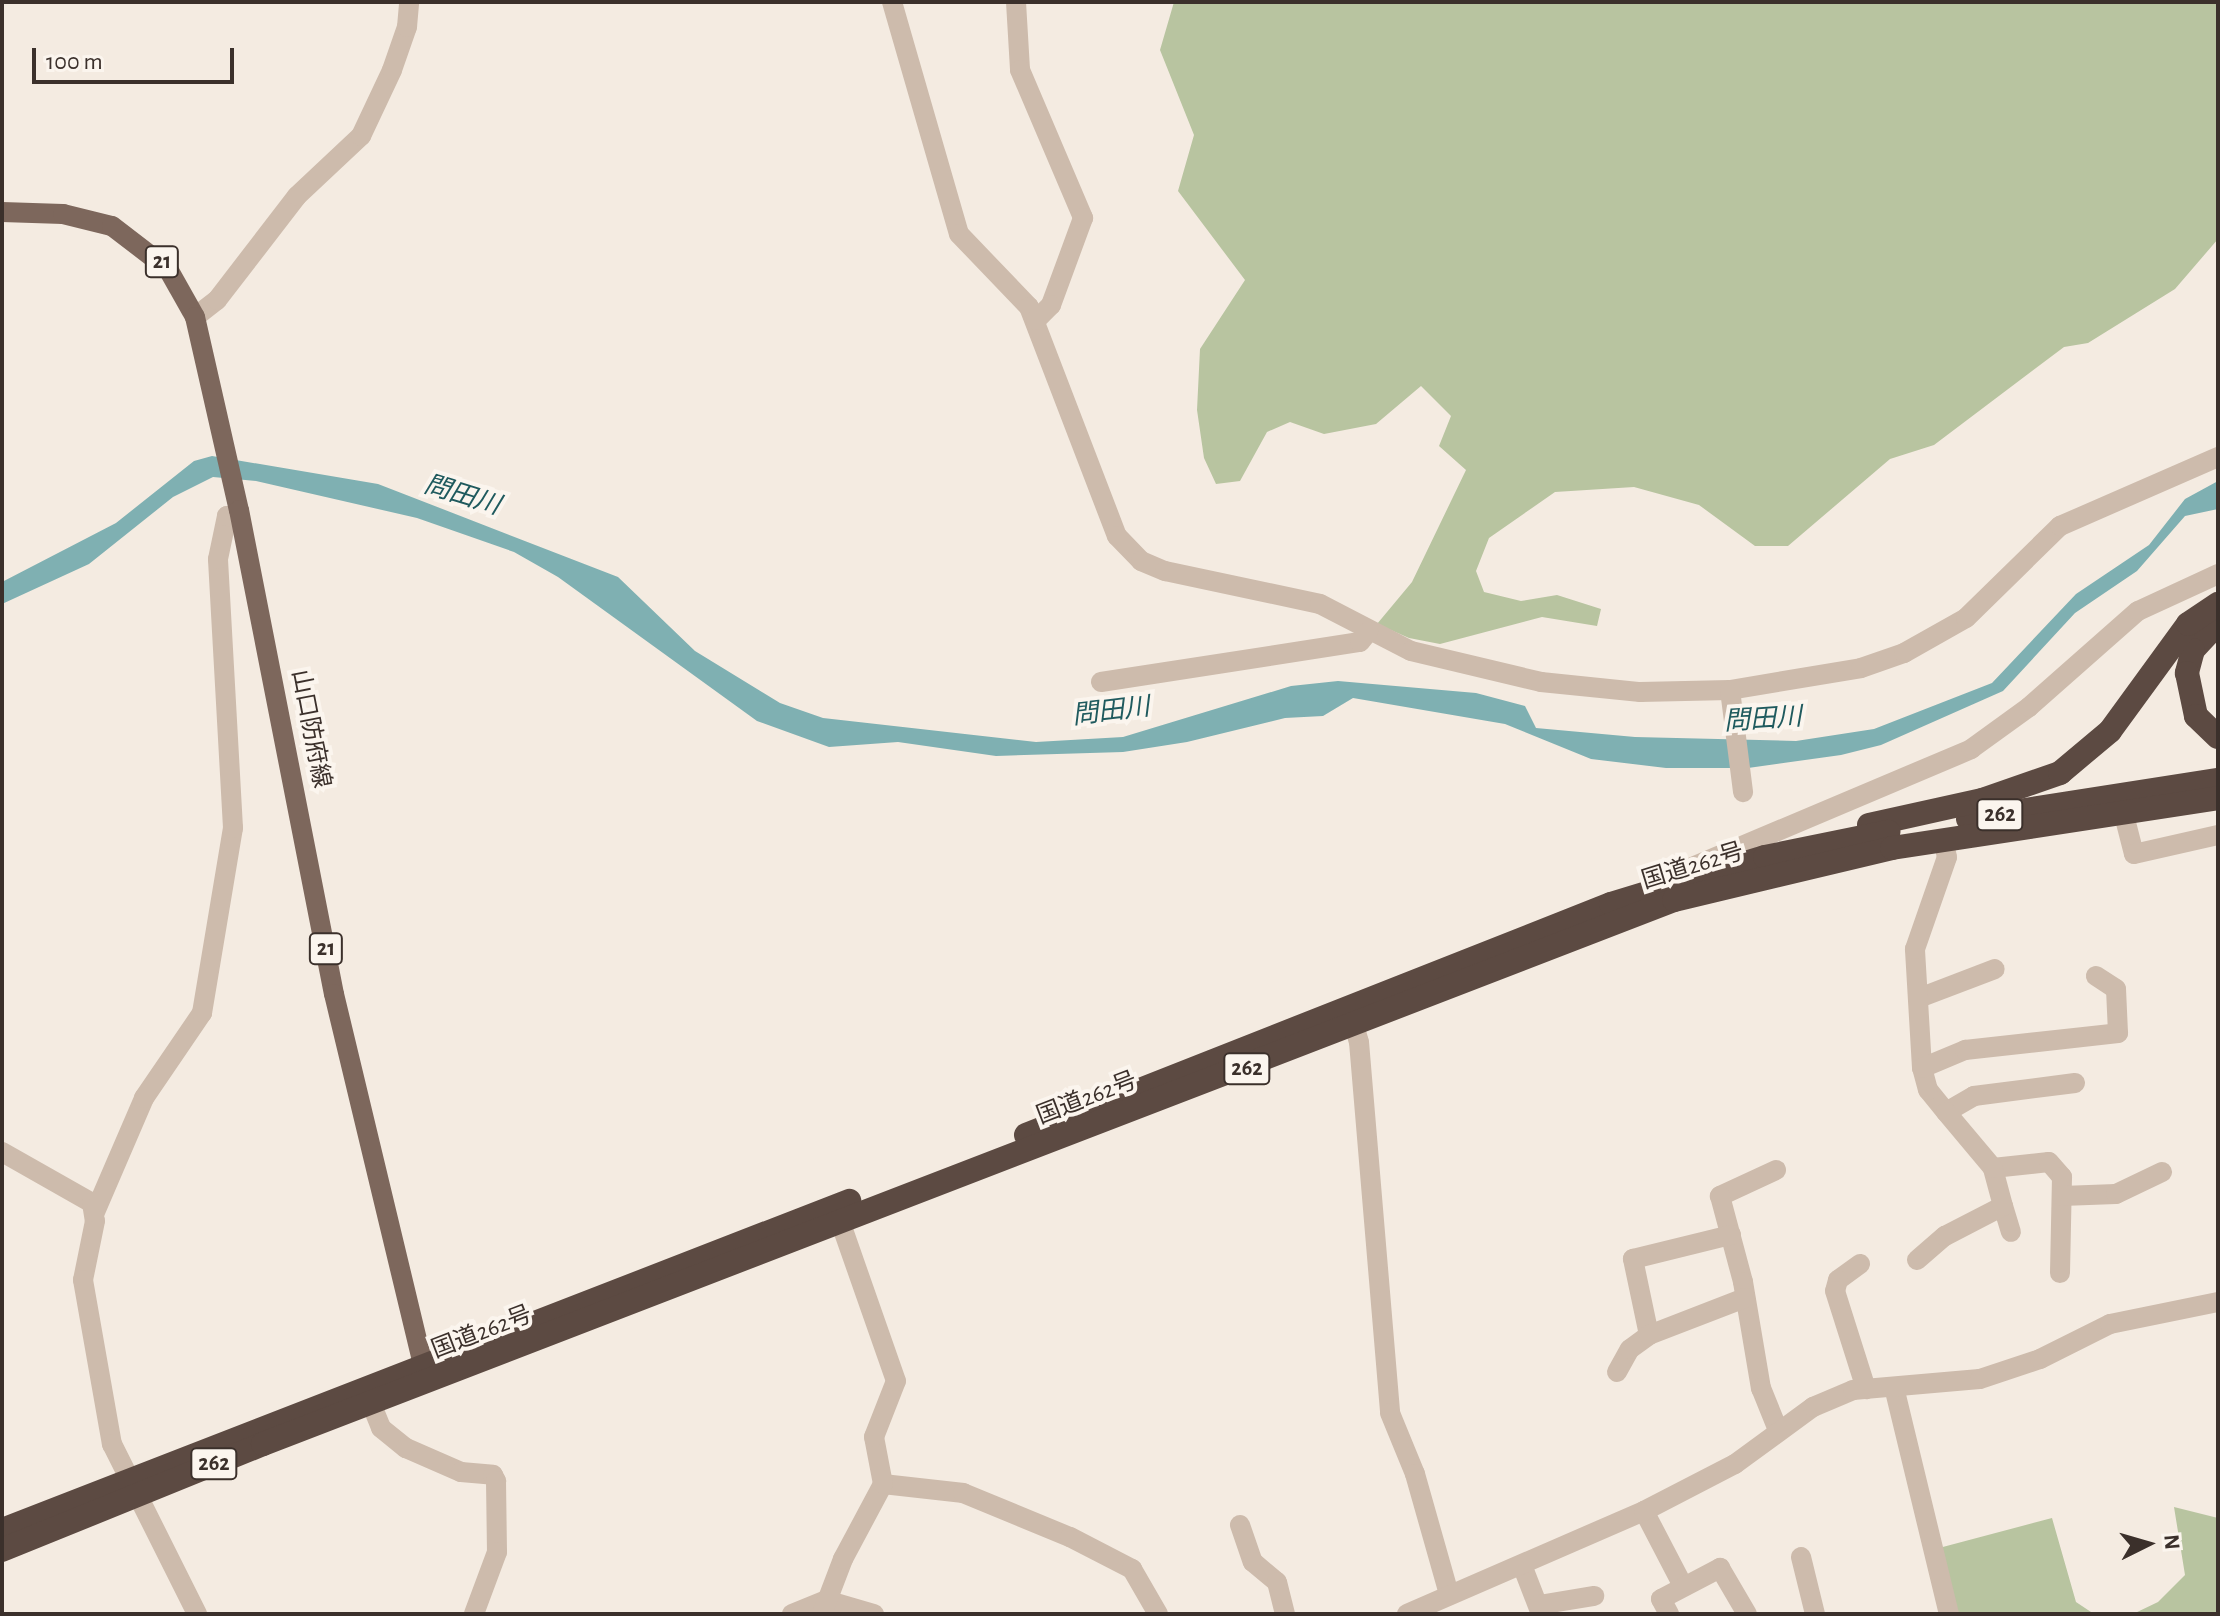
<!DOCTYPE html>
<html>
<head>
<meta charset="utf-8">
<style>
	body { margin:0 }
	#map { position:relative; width:2220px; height:1616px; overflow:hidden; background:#f4ebe1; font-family:"Alegreya Sans","Noto Sans JP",sans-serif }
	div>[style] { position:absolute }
	.green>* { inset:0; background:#b8c4a0 }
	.water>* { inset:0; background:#7fb0b2 }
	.minor>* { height:20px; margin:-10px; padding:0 10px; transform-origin:10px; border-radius:10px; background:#cdbbac }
	.major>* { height:20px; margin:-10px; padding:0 10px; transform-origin:10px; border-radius:10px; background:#7d675c }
	.highway>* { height:24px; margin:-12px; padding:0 12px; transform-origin:12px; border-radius:12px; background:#5c4a42 }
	span { translate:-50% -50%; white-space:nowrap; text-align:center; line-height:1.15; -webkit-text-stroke:8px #fbf5ee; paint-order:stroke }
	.shield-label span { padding:2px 6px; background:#fbf5ee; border:2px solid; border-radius:6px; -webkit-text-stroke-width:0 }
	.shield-label { font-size:22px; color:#3b302b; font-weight:700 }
	.street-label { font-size:24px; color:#3b302b }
	.water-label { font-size:26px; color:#1f5a5e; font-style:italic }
	.frame { position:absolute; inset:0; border:4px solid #3b302b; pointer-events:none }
	.north { position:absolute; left:2108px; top:1504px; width:80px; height:80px; -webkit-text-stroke:6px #fbf5ee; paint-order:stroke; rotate:85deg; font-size:22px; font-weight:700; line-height:32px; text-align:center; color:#3b302b }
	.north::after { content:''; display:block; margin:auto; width:28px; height:36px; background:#3b302b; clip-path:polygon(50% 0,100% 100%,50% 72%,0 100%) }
	.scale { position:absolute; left:32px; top:48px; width:202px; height:36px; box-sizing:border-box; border:4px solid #3b302b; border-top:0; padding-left:10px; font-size:24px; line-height:28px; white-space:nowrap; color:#3b302b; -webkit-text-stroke:6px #fbf5ee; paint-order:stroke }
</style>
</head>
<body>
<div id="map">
	<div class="green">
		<i style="clip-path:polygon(1174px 2px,2218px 2px,2218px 239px,2175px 289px,2088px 343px,2064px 347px,1934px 445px,1890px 459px,1788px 546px,1755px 546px,1699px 505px,1634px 487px,1555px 492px,1489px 538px,1476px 571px,1484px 592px,1521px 601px,1557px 595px,1601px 609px,1597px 626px,1542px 617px,1440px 644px,1409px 638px,1377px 624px,1412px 582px,1466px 470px,1439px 446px,1451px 416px,1421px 386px,1376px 424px,1324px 434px,1290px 422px,1267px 432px,1240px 481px,1216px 484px,1204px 458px,1197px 410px,1200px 349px,1245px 280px,1178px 191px,1194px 135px,1160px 50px)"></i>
		<i style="clip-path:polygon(2174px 1507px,2218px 1518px,2218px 1614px,2133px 1614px,2158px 1602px,2185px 1575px)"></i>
		<i style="clip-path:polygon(2052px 1518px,2076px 1602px,2094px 1614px,1956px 1614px,1939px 1548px)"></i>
	</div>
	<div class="water">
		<i style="clip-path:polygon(212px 456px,378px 484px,618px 577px,695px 651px,780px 703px,823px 718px,1036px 742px,1123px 737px,1291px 686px,1338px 681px,1476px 693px,1525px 706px,1536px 728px,1635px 737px,1796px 741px,1874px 729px,1992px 683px,2076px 594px,2149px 545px,2185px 499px,2218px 481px,2218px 509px,2185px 516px,2137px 571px,2075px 613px,2003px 691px,1881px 745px,1841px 755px,1748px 768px,1666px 768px,1591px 759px,1505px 724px,1353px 698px,1323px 716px,1285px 718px,1187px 742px,1123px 752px,996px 756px,898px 742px,829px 747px,757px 721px,558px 577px,514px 552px,417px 518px,256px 481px,213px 477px,173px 497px,89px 564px,2px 604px,2px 582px,116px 523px,194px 461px)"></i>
	</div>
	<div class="minor">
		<i style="left:892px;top:2px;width:241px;rotate:73.9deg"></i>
		<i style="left:959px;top:234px;width:101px;rotate:46.2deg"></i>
		<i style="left:1029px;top:307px;width:245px;rotate:69deg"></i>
		<i style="left:1117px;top:536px;width:35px;rotate:46deg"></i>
		<i style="left:1141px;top:561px;width:26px;rotate:23deg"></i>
		<i style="left:1165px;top:571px;width:158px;rotate:12deg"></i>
		<i style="left:1320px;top:604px;width:102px;rotate:27.3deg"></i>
		<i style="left:1411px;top:651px;width:134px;rotate:13.4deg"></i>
		<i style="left:1541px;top:682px;width:100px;rotate:5.8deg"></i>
		<i style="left:1640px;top:692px;width:90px;rotate:-1.3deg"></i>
		<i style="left:1730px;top:690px;width:133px;rotate:-9.5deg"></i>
		<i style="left:1861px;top:668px;width:46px;rotate:-19.2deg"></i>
		<i style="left:1904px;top:653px;width:71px;rotate:-29.4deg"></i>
		<i style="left:1966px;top:618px;width:132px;rotate:-44.4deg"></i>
		<i style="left:2060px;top:526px;width:172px;rotate:-23.6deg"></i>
		<i style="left:1016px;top:2px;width:68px;rotate:86.6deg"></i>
		<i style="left:1020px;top:70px;width:161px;rotate:66.9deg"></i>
		<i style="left:1083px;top:218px;width:93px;rotate:110.2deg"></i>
		<i style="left:1051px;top:305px;width:21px;rotate:135deg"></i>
		<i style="left:195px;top:317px;width:28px;rotate:-38deg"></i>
		<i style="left:217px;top:300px;width:131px;rotate:-52.4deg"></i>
		<i style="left:297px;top:196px;width:88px;rotate:-43.2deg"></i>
		<i style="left:361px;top:136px;width:73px;rotate:-64.8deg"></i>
		<i style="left:392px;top:70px;width:46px;rotate:-70.8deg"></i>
		<i style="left:407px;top:27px;width:25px;rotate:-85deg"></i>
		<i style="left:1101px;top:682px;width:262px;rotate:-8.8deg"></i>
		<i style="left:1360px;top:642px;width:13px;rotate:-51deg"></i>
		<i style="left:1730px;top:690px;width:103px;rotate:82.7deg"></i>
		<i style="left:2124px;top:815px;width:40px;rotate:75.6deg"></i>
		<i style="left:2134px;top:854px;width:86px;rotate:-12.7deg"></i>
		<i style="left:1671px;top:876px;width:326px;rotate:-22.9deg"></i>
		<i style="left:1971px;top:749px;width:72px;rotate:-35.9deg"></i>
		<i style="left:2029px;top:707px;width:145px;rotate:-41.4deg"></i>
		<i style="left:2138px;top:611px;width:88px;rotate:-24.8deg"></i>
		<i style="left:1919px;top:998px;width:81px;rotate:-20.9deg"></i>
		<i style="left:1350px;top:1011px;width:32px;rotate:74deg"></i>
		<i style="left:1359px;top:1042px;width:372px;rotate:85.2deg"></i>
		<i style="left:1390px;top:1413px;width:66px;rotate:67.7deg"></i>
		<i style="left:1415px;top:1474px;width:125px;rotate:74.2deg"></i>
		<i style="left:1922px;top:1068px;width:119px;rotate:-93.4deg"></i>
		<i style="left:1915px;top:949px;width:97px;rotate:-70.8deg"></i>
		<i style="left:1947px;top:857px;width:18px;rotate:-103deg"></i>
		<i style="left:2075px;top:1083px;width:102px;rotate:172.7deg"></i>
		<i style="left:1974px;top:1096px;width:32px;rotate:150deg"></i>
		<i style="left:1946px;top:1112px;width:28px;rotate:-129deg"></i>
		<i style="left:1928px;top:1090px;width:23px;rotate:-105deg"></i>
		<i style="left:1922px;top:1068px;width:47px;rotate:-22.7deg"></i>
		<i style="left:1965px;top:1050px;width:154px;rotate:-6.3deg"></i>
		<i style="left:2118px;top:1033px;width:44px;rotate:-92.6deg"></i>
		<i style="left:2116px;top:989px;width:24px;rotate:-147deg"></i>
		<i style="left:2px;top:1152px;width:103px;rotate:29.5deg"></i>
		<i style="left:92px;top:1203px;width:18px;rotate:81deg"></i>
		<i style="left:95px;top:1221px;width:60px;rotate:101.5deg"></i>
		<i style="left:83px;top:1280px;width:167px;rotate:80deg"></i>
		<i style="left:112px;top:1444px;width:190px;rotate:63.4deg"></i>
		<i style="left:1993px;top:1168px;width:56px;rotate:-6.1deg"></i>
		<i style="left:2049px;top:1162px;width:20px;rotate:49deg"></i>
		<i style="left:2062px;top:1177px;width:96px;rotate:91.2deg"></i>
		<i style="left:1776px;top:1170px;width:62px;rotate:155.1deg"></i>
		<i style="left:1720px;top:1196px;width:89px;rotate:75deg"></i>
		<i style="left:1743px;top:1282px;width:108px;rotate:80.4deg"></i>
		<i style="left:1761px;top:1388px;width:45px;rotate:68deg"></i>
		<i style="left:2062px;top:1196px;width:54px;rotate:-2.1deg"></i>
		<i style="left:2116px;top:1194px;width:51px;rotate:-25.6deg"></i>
		<i style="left:2003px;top:1206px;width:27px;rotate:73deg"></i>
		<i style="left:95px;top:1212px;width:124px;rotate:-66.7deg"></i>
		<i style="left:144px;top:1098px;width:103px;rotate:-55.7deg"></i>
		<i style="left:202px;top:1013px;width:188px;rotate:-80.5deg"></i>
		<i style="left:233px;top:828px;width:269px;rotate:-93.2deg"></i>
		<i style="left:218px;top:559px;width:44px;rotate:-78.2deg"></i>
		<i style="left:227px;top:516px;width:13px;rotate:4deg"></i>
		<i style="left:1917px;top:1260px;width:37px;rotate:-41deg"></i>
		<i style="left:1945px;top:1236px;width:65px;rotate:-27.3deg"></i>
		<i style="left:2003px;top:1206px;width:39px;rotate:-105deg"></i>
		<i style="left:1993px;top:1168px;width:73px;rotate:-130deg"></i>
		<i style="left:1860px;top:1264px;width:27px;rotate:144deg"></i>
		<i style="left:1838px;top:1280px;width:11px;rotate:105deg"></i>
		<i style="left:1835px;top:1291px;width:103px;rotate:72.4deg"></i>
		<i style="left:1649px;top:1335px;width:78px;rotate:-101.9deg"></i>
		<i style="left:1633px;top:1259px;width:101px;rotate:-13.8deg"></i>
		<i style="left:1617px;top:1372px;width:26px;rotate:-61deg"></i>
		<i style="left:1630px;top:1349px;width:24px;rotate:-36deg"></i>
		<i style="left:1649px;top:1335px;width:103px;rotate:-21.1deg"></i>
		<i style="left:1894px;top:1387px;width:234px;rotate:76.4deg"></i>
		<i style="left:371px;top:1403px;width:27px;rotate:68deg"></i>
		<i style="left:381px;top:1428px;width:32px;rotate:39deg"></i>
		<i style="left:406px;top:1448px;width:60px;rotate:23.6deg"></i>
		<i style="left:461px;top:1472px;width:32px;rotate:5deg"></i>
		<i style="left:493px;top:1475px;width:7px;rotate:63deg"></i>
		<i style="left:496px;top:1481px;width:71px;rotate:89.2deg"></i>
		<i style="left:497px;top:1552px;width:66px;rotate:110.4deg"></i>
		<i style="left:883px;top:1484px;width:81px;rotate:6.4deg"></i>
		<i style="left:963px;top:1493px;width:116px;rotate:22.4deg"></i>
		<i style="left:1070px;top:1537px;width:70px;rotate:27.3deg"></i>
		<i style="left:1132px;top:1569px;width:52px;rotate:60deg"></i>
		<i style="left:1644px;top:1511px;width:85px;rotate:62.5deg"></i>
		<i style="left:1240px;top:1525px;width:39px;rotate:71deg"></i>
		<i style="left:1253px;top:1562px;width:31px;rotate:40deg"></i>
		<i style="left:1277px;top:1582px;width:33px;rotate:76deg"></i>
		<i style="left:1801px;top:1557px;width:59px;rotate:76.2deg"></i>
		<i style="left:1522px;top:1565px;width:53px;rotate:68.8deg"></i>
		<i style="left:1539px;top:1605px;width:56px;rotate:-9.3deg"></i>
		<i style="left:792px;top:1614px;width:37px;rotate:-22deg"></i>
		<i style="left:826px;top:1600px;width:50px;rotate:16.3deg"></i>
		<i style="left:822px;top:1614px;width:59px;rotate:-69.1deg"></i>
		<i style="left:843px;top:1559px;width:85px;rotate:-61.9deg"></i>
		<i style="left:883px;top:1484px;width:48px;rotate:-100.8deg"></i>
		<i style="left:874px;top:1437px;width:60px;rotate:-68.6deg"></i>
		<i style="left:896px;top:1381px;width:181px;rotate:-109.3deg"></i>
		<i style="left:1407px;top:1614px;width:258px;rotate:-23.5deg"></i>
		<i style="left:1644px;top:1511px;width:102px;rotate:-27.3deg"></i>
		<i style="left:1735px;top:1464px;width:97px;rotate:-36.2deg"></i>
		<i style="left:1813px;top:1407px;width:43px;rotate:-23deg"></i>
		<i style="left:1853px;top:1390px;width:127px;rotate:-5deg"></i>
		<i style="left:1980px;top:1379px;width:63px;rotate:-18.4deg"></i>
		<i style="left:2040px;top:1359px;width:78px;rotate:-26.6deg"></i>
		<i style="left:2110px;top:1324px;width:110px;rotate:-11.5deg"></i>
		<i style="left:1669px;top:1614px;width:17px;rotate:-118deg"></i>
		<i style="left:1661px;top:1599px;width:67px;rotate:-27.7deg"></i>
		<i style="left:1720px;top:1568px;width:53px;rotate:59.6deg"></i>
	</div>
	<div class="major">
		<i style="left:2px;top:212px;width:61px;rotate:1.9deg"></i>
		<i style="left:63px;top:214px;width:50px;rotate:13.8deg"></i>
		<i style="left:112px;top:226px;width:71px;rotate:37.5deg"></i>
		<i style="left:168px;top:269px;width:55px;rotate:60.6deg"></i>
		<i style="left:195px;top:317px;width:198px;rotate:77.2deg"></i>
		<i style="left:239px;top:510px;width:493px;rotate:78.9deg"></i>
		<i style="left:334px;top:994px;width:399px;rotate:76.5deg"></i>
	</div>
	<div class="highway">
		<i style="left:2218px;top:623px;width:37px;rotate:133deg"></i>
		<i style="left:2193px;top:650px;width:24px;rotate:105deg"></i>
		<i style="left:2187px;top:673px;width:44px;rotate:78.2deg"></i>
		<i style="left:2196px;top:716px;width:30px;rotate:44deg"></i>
		<i style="left:1968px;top:819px;width:253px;rotate:-8.9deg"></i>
		<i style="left:1869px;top:825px;width:116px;rotate:-12.5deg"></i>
		<i style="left:1982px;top:800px;width:83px;rotate:-19.1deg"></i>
		<i style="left:2060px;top:773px;width:65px;rotate:-40deg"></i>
		<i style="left:2110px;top:731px;width:132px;rotate:-53.9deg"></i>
		<i style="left:2188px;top:624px;width:36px;rotate:-34deg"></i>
		<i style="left:1026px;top:1135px;width:629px;rotate:-21.55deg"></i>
		<i style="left:1611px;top:904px;width:161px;rotate:-17deg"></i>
		<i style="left:1765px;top:857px;width:126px;rotate:-11.5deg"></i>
		<i style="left:2px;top:1530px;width:909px;rotate:-21.23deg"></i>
		<i style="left:2px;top:1550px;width:282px;rotate:-22.1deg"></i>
		<i style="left:263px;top:1444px;width:1512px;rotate:-21.08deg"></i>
		<i style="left:1674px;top:900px;width:224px;rotate:-13.4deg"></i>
		<i style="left:1892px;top:848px;width:330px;rotate:-8.7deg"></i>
	</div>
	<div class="shield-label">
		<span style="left:162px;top:262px">21</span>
		<span style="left:2000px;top:815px">262</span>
		<span style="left:326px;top:949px">21</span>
		<span style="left:1247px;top:1069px">262</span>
		<span style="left:214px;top:1464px">262</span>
	</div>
	<div class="street-label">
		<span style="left:310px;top:729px;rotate:79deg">山口防府線</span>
		<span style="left:1693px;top:867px;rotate:-17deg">国道262号</span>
		<span style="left:1087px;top:1099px;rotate:-21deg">国道262号</span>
		<span style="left:482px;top:1333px;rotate:-21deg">国道262号</span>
	</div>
	<div class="water-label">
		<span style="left:462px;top:496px;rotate:17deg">問田川</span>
		<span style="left:1111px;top:712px;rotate:-7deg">問田川</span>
		<span style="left:1763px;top:720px;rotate:-4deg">問田川</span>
	</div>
	<div class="frame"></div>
	<div class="north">N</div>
	<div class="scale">100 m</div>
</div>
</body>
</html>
